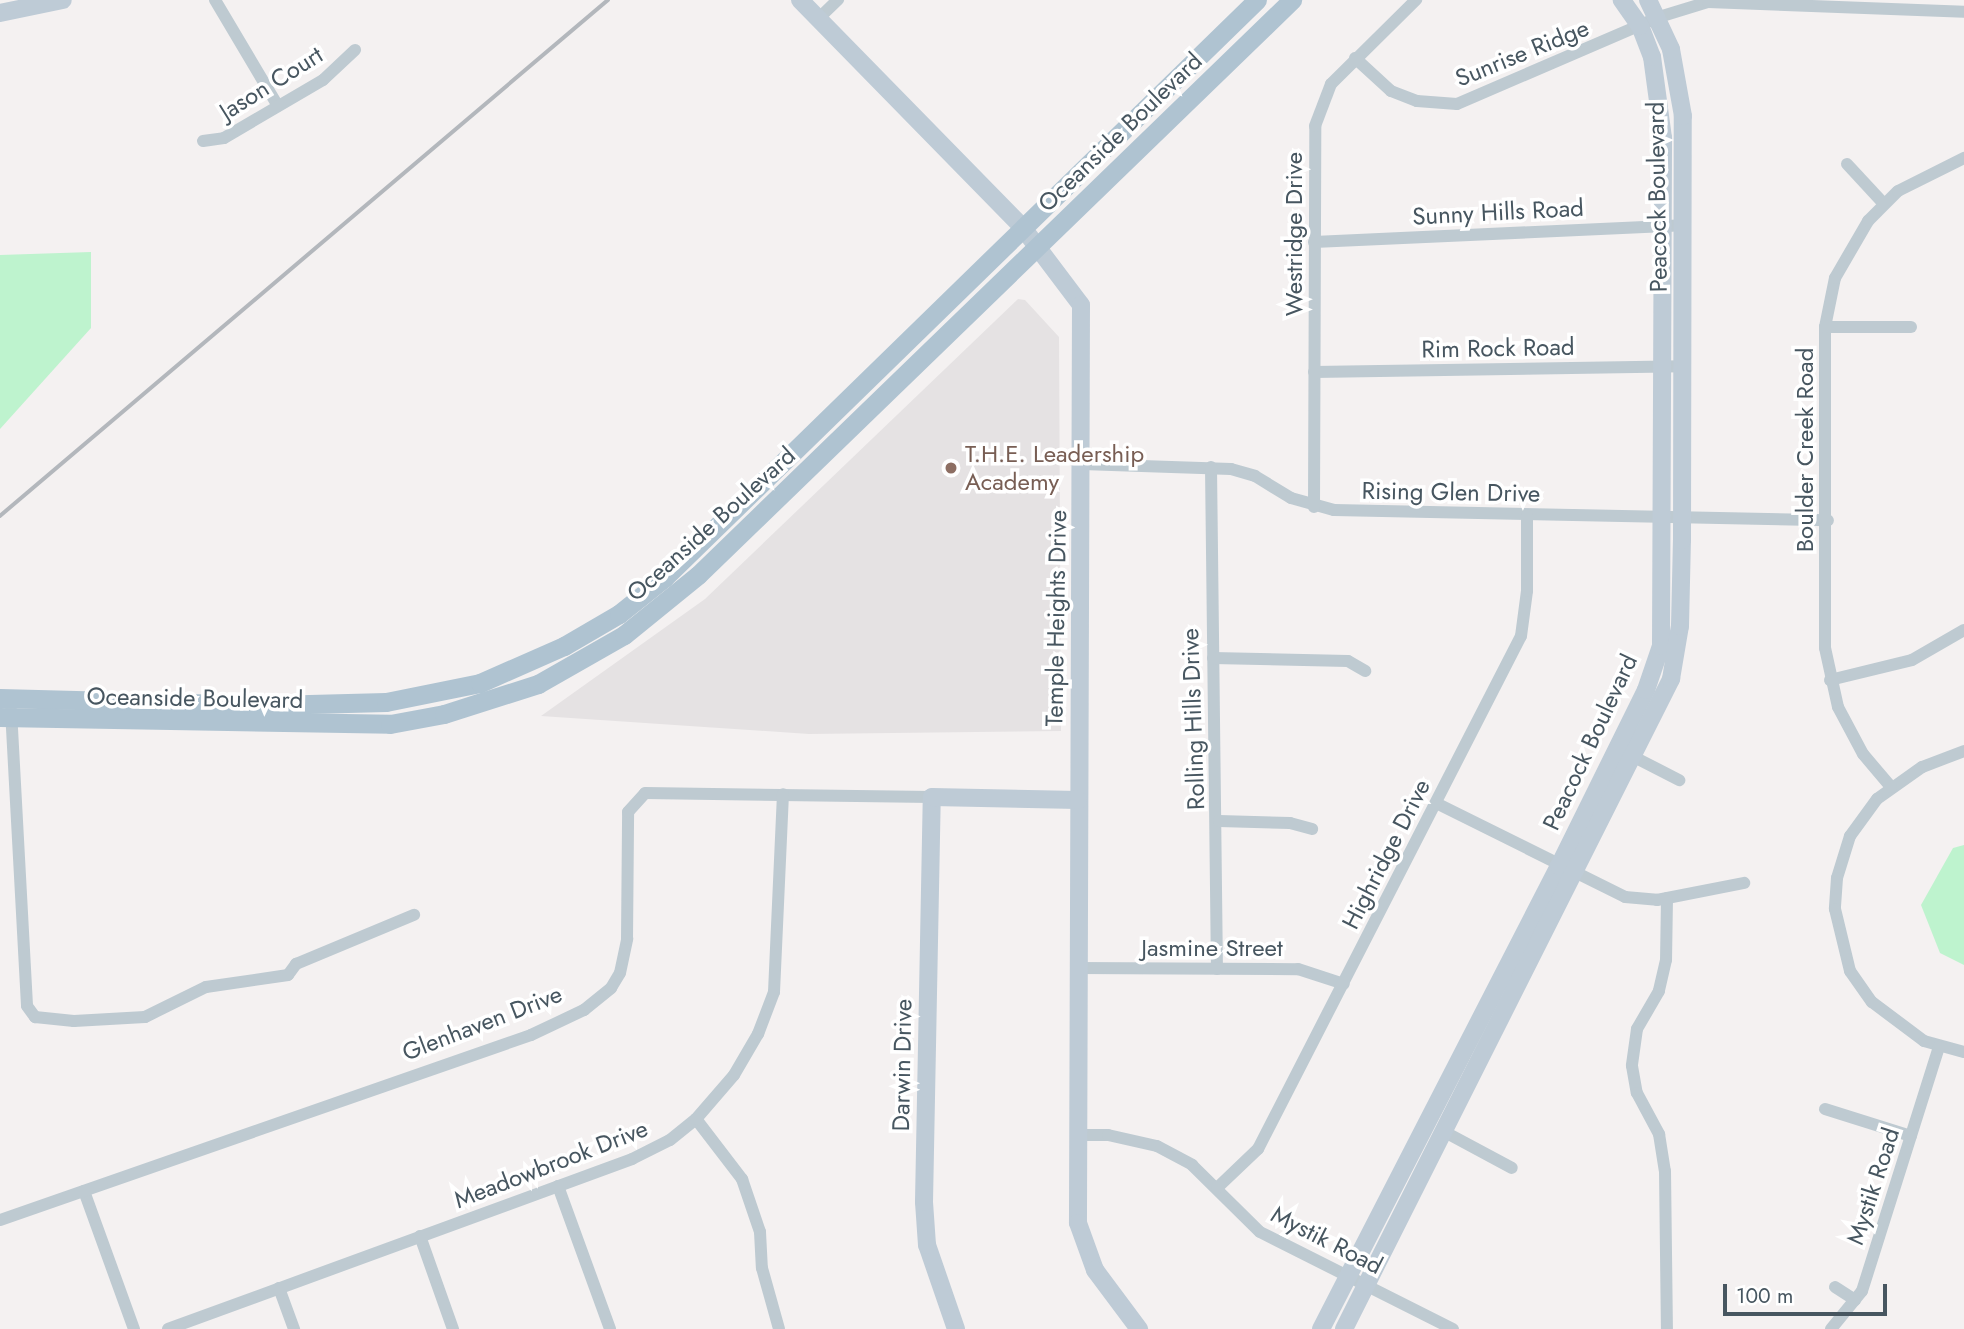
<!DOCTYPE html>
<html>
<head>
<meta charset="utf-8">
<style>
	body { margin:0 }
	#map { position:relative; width:1964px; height:1329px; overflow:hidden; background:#f4f1f1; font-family:Jost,sans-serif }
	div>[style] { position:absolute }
	.education>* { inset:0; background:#e5e2e3 }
	.green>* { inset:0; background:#bef3ce }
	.street>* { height:12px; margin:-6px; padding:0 6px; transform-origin:6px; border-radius:6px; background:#becad1 }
	.secondary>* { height:18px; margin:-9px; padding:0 9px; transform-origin:9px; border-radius:9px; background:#becbd6 }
	.primary>* { height:19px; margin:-9.5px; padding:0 9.5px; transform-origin:9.5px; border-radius:9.5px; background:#afc3d1 }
	.rail>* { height:3.5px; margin:-1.75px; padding:0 1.75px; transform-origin:1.75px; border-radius:1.75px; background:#b3b7bc }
	.dots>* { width:19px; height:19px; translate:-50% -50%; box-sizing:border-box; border:4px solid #fff; border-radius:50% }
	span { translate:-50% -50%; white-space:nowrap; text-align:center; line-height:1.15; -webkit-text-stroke:7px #fff; paint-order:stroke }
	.street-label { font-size:24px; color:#475660 }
	.education-label { font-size:24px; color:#785e54 }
	.left { translate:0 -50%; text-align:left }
	.scale { position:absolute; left:1723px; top:1284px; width:164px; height:32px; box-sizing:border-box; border:4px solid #475660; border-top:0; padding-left:9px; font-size:21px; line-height:24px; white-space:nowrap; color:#475660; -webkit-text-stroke:5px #fff; paint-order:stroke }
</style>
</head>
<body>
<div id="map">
	<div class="education">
		<i style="clip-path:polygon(1018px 299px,1025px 300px,1059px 337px,1061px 731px,809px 734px,541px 716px,705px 599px)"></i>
	</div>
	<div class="green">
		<i style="clip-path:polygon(91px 252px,91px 328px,0 429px,0 255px)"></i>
		<i style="clip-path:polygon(1964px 845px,1964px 965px,1940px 953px,1921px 905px,1953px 848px)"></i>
	</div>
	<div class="street">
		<i style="left:215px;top:0;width:123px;rotate:59.3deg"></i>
		<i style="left:818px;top:19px;width:28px;rotate:-44deg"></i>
		<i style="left:1355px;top:58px;width:49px;rotate:42.5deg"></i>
		<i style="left:1391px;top:91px;width:28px;rotate:21deg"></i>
		<i style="left:1417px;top:101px;width:40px;rotate:4.3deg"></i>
		<i style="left:1457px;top:104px;width:220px;rotate:-23.3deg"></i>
		<i style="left:1659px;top:17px;width:51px;rotate:-17deg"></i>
		<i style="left:1708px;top:2px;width:256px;rotate:2.2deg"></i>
		<i style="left:203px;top:141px;width:21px;rotate:-8deg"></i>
		<i style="left:224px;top:138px;width:115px;rotate:-30.4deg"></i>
		<i style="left:323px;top:80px;width:44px;rotate:-43.2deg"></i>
		<i style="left:1847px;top:164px;width:54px;rotate:47.2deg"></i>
		<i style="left:1314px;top:242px;width:369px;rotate:-2.6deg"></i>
		<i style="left:1825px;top:327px;width:86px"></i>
		<i style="left:1314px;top:372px;width:369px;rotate:-0.9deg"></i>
		<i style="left:1082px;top:464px;width:149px;rotate:1.9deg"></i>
		<i style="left:1231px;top:469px;width:25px;rotate:16deg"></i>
		<i style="left:1255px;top:476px;width:42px;rotate:31.4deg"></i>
		<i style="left:1291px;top:498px;width:45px;rotate:15.6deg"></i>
		<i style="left:1334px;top:510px;width:494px;rotate:1.2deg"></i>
		<i style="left:1211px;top:467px;width:502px;rotate:89.32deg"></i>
		<i style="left:1314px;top:507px;width:381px;rotate:-89.8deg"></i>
		<i style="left:1315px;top:126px;width:45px;rotate:-69.1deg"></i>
		<i style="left:1331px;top:84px;width:120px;rotate:-44.7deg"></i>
		<i style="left:1213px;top:658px;width:135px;rotate:1.3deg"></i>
		<i style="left:1348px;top:661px;width:20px;rotate:30deg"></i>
		<i style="left:1830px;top:680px;width:84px;rotate:-13.7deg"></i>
		<i style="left:1912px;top:660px;width:60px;rotate:-30deg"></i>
		<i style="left:11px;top:710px;width:296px;rotate:86.9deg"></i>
		<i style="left:27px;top:1006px;width:14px;rotate:54deg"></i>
		<i style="left:35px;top:1017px;width:39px;rotate:6deg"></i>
		<i style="left:74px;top:1021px;width:71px;rotate:-3.2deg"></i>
		<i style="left:145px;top:1017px;width:68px;rotate:-26.2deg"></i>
		<i style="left:206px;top:987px;width:83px;rotate:-8.3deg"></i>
		<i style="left:288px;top:975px;width:14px;rotate:-54deg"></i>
		<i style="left:296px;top:964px;width:128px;rotate:-22.6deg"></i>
		<i style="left:1964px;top:751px;width:45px;rotate:159.1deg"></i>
		<i style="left:1922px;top:767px;width:55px;rotate:144.6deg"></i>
		<i style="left:1877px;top:799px;width:46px;rotate:126.1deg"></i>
		<i style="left:1850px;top:836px;width:44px;rotate:107.2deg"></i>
		<i style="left:1837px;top:878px;width:31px;rotate:94deg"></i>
		<i style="left:1835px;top:909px;width:64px;rotate:76.4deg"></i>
		<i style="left:1850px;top:971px;width:38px;rotate:55deg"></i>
		<i style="left:1872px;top:1002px;width:65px;rotate:36.9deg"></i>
		<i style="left:1924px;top:1041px;width:41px;rotate:15.4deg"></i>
		<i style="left:1634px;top:757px;width:51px;rotate:27.1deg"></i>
		<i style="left:1891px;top:787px;width:43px;rotate:-130.3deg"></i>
		<i style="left:1863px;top:754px;width:53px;rotate:-118deg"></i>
		<i style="left:1838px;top:707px;width:60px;rotate:-102.4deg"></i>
		<i style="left:1825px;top:648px;width:321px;rotate:-90deg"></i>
		<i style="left:1825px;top:327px;width:50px;rotate:-78.5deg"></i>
		<i style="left:1835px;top:278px;width:66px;rotate:-59.9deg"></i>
		<i style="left:1868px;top:221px;width:42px;rotate:-45deg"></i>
		<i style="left:1898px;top:191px;width:74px;rotate:-26.6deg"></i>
		<i style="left:1436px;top:803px;width:211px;rotate:26.4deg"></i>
		<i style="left:1625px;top:897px;width:32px;rotate:5deg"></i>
		<i style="left:1657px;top:900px;width:89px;rotate:-11.1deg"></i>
		<i style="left:1219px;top:821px;width:71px;rotate:1.6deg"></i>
		<i style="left:1290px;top:823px;width:23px;rotate:15deg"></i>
		<i style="left:1667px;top:898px;width:62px;rotate:90.9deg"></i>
		<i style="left:1666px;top:960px;width:32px;rotate:103deg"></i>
		<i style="left:1659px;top:991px;width:44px;rotate:120.1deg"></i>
		<i style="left:1637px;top:1029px;width:37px;rotate:98deg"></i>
		<i style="left:1632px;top:1066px;width:27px;rotate:80deg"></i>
		<i style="left:1637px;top:1093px;width:47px;rotate:61.8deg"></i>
		<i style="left:1659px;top:1134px;width:37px;rotate:81deg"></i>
		<i style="left:1665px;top:1171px;width:158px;rotate:89.3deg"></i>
		<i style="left:1078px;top:968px;width:220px;rotate:0.3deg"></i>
		<i style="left:1298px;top:969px;width:48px;rotate:18.1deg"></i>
		<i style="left:1825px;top:1109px;width:90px;rotate:17.4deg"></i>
		<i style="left:696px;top:1119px;width:76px;rotate:52.5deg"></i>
		<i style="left:742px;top:1179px;width:56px;rotate:71.2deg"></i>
		<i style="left:760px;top:1232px;width:36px;rotate:87deg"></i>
		<i style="left:762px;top:1268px;width:63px;rotate:74.4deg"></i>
		<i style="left:1443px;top:1131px;width:78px;rotate:28.2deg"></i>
		<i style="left:1078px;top:1135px;width:30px"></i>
		<i style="left:1108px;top:1135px;width:50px;rotate:12.7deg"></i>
		<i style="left:1157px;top:1146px;width:40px;rotate:28deg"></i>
		<i style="left:1192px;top:1165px;width:95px;rotate:44.6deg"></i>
		<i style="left:1260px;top:1232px;width:216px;rotate:26.7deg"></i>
		<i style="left:558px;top:1186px;width:152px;rotate:70deg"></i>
		<i style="left:1217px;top:1188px;width:57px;rotate:-43.6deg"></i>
		<i style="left:1258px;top:1149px;width:576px;rotate:-62.86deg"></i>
		<i style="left:1521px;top:636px;width:45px;rotate:-82.4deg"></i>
		<i style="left:1527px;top:591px;width:76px;rotate:-90deg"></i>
		<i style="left:84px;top:1191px;width:147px;rotate:70.1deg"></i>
		<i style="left:0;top:1220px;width:562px;rotate:-19.21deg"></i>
		<i style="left:531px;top:1035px;width:59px;rotate:-25.3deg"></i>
		<i style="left:584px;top:1010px;width:35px;rotate:-39deg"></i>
		<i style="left:611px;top:988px;width:17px;rotate:-59deg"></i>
		<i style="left:620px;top:973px;width:35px;rotate:-78deg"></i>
		<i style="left:627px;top:939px;width:127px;rotate:-89.5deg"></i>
		<i style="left:628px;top:812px;width:25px;rotate:-48deg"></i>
		<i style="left:645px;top:793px;width:287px;rotate:0.8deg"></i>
		<i style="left:420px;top:1236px;width:99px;rotate:70.5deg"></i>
		<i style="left:1835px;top:1287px;width:24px;rotate:33deg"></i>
		<i style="left:279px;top:1288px;width:44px;rotate:69.9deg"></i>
		<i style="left:168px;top:1329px;width:494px;rotate:-20.1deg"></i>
		<i style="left:632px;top:1159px;width:42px;rotate:-26.6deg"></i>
		<i style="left:670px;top:1140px;width:33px;rotate:-39deg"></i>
		<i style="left:696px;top:1119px;width:58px;rotate:-49.2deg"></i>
		<i style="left:734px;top:1075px;width:48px;rotate:-59.7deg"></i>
		<i style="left:758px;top:1034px;width:45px;rotate:-69.1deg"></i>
		<i style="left:774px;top:992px;width:198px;rotate:-87.4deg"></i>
		<i style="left:1831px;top:1329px;width:49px;rotate:-50.8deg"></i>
		<i style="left:1862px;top:1291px;width:256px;rotate:-72.5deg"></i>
	</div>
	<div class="secondary">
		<i style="left:800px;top:0;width:319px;rotate:45.6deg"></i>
		<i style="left:1023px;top:228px;width:96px;rotate:53deg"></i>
		<i style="left:1081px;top:305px;width:918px;rotate:90.19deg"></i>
		<i style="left:1078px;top:1223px;width:50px;rotate:70.1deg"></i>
		<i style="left:1095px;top:1270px;width:74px;rotate:53.3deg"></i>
		<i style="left:0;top:13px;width:64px;rotate:-11.7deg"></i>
		<i style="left:956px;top:1329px;width:89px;rotate:-109deg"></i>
		<i style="left:927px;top:1245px;width:43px;rotate:-94deg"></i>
		<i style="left:924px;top:1202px;width:405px;rotate:-88.9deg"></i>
		<i style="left:932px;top:797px;width:146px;rotate:1.2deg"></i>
		<i style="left:1321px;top:1329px;width:521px;rotate:-62.8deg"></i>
		<i style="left:1559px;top:866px;width:196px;rotate:-63.7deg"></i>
		<i style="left:1646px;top:690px;width:46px;rotate:-71.2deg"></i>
		<i style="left:1661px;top:646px;width:508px;rotate:-89.77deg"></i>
		<i style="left:1663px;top:138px;width:82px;rotate:-97.7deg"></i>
		<i style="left:1652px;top:57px;width:33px;rotate:-111deg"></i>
		<i style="left:1640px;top:26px;width:32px;rotate:-125deg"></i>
		<i style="left:1344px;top:1329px;width:728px;rotate:-63.29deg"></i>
		<i style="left:1671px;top:679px;width:54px;rotate:-80.4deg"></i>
		<i style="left:1680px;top:626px;width:86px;rotate:-88.7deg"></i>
		<i style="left:1682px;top:540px;width:424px;rotate:-89.9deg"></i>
		<i style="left:1683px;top:116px;width:68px;rotate:-100.2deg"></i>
		<i style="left:1671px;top:49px;width:54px;rotate:-115.1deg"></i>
	</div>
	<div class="primary">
		<i style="left:0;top:698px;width:271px;rotate:1.5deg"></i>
		<i style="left:271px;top:705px;width:115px;rotate:-1.5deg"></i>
		<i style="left:386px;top:702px;width:96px;rotate:-11.4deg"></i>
		<i style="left:480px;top:683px;width:92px;rotate:-23.8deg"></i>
		<i style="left:564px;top:646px;width:64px;rotate:-30.2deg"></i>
		<i style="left:619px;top:614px;width:58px;rotate:-38.7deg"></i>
		<i style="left:664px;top:578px;width:828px;rotate:-44.27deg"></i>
		<i style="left:0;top:717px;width:390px;rotate:1deg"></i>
		<i style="left:390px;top:724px;width:55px;rotate:-10.5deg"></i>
		<i style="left:444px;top:714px;width:99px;rotate:-17.7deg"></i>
		<i style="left:538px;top:684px;width:99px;rotate:-29.7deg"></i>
		<i style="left:624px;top:635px;width:95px;rotate:-39deg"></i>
		<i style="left:698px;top:575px;width:827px;rotate:-44.07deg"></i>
	</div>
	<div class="rail">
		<i style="left:0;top:516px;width:797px;rotate:-40.32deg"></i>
	</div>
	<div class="dots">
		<i style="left:951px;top:468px;background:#8d6e63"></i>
	</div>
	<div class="street-label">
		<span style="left:1522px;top:53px;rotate:-22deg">Sunrise Ridge</span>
		<span style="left:271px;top:83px;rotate:-32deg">Jason Court</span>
		<span style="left:1120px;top:132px;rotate:-44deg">Oceanside Boulevard</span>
		<span style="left:1657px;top:197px;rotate:-91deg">Peacock Boulevard</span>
		<span style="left:1498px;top:212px;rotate:-3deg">Sunny Hills Road</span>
		<span style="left:1294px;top:234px;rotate:-90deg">Westridge Drive</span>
		<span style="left:1498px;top:348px;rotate:-1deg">Rim Rock Road</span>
		<span style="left:1805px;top:450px;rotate:-90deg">Boulder Creek Road</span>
		<span style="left:1451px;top:492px;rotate:1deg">Rising Glen Drive</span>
		<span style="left:711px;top:524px;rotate:-42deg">Oceanside Boulevard</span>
		<span style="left:1056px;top:618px;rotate:-89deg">Temple Heights Drive</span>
		<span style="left:195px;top:698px;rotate:1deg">Oceanside Boulevard</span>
		<span style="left:1193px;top:719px;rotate:-92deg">Rolling Hills Drive</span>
		<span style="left:1590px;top:742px;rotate:-65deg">Peacock Boulevard</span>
		<span style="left:1386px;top:854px;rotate:-63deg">Highridge Drive</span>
		<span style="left:1212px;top:948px">Jasmine Street</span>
		<span style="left:482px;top:1023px;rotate:-21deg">Glenhaven Drive</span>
		<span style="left:902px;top:1065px;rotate:-89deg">Darwin Drive</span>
		<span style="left:551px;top:1164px;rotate:-21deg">Meadowbrook Drive</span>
		<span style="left:1873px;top:1186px;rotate:-72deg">Mystik Road</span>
		<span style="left:1327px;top:1240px;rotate:27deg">Mystik Road</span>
	</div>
	<div class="education-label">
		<span class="left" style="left:965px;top:468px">T.H.E. Leadership<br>Academy</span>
	</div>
	<div class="scale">100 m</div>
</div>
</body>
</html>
